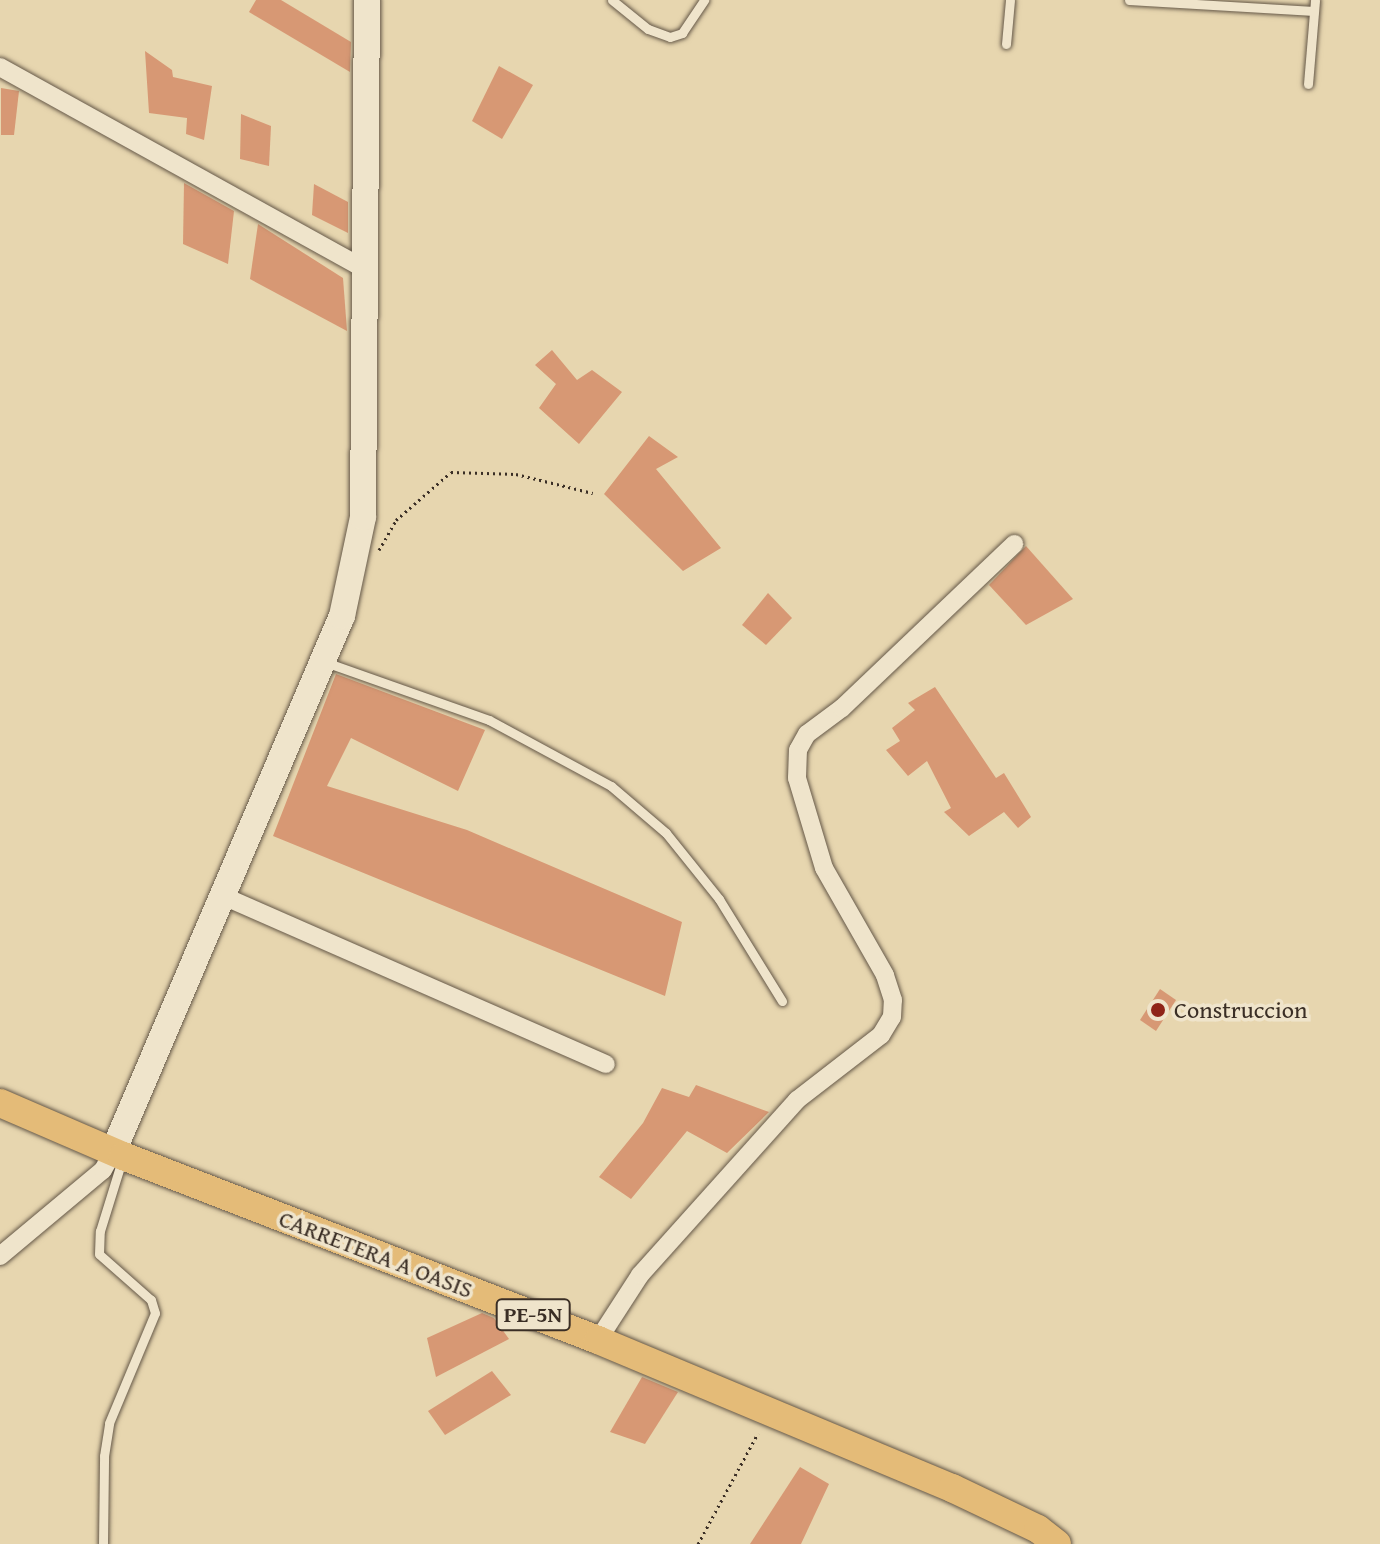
<!DOCTYPE html>
<html>
<head>
<meta charset="utf-8">
<style>
	body { margin:0 }
	#map { position:relative; width:1380px; height:1544px; overflow:hidden; background:#e7d6af; font-family:"Gentium Book Plus",serif }
	div>[style] { position:absolute }
	.building>* { inset:0; background:#d79874 }
	.path>* { height:3px; margin-top:-1.5px; transform-origin:0; background:repeating-linear-gradient(90deg,#3a2e25 0 2px,transparent 0 6px) }
	.roads { filter:drop-shadow(0 0 2px #655848) drop-shadow(0 0 2px #655848) }
	.lane>* { height:9px; margin:-4.5px; padding:0 4.5px; transform-origin:4.5px; border-radius:4.5px; background:#efe4cb }
	.street>* { height:18px; margin:-9px; padding:0 9px; transform-origin:9px; border-radius:9px; background:#efe4cb }
	.secondary>* { height:26px; margin:-13px; padding:0 13px; transform-origin:13px; border-radius:13px; background:#efe4cb }
	.primary>* { height:28px; margin:-14px; padding:0 14px; transform-origin:14px; border-radius:14px; background:#e4bb78 }
	.dots>* { width:22px; height:22px; translate:-50% -50%; box-sizing:border-box; border:4px solid #efe4cb; border-radius:50% }
	span { translate:-50% -50%; white-space:nowrap; text-align:center; line-height:1.15; -webkit-text-stroke:7px #efe4cb; paint-order:stroke }
	.shield-label span { padding:2px 6px; background:#efe4cb; border:2px solid; border-radius:6px; -webkit-text-stroke-width:0 }
	.shield-label { font-size:22px; color:#3a2e25; font-weight:700 }
	.poi-label { font-size:24px; color:#3a2e25 }
	.left { translate:0 -50%; text-align:left }
	.street-label { font-size:24px; color:#3a2e25 }
</style>
</head>
<body>
<div id="map">
	<div class="building">
		<i style="clip-path:polygon(256px 0,281px 0,351px 42px,350px 72px,249px 12px)"></i>
		<i style="clip-path:polygon(145px 51px,172px 70px,173px 77px,212px 86px,204px 140px,186px 134px,187px 118px,149px 113px)"></i>
		<i style="clip-path:polygon(499px 66px,533px 85px,502px 139px,472px 121px)"></i>
		<i style="clip-path:polygon(1px 88px,19px 91px,14px 135px,1px 135px)"></i>
		<i style="clip-path:polygon(241px 114px,271px 126px,269px 166px,240px 159px)"></i>
		<i style="clip-path:polygon(184px 183px,234px 211px,228px 264px,183px 244px)"></i>
		<i style="clip-path:polygon(314px 184px,348px 202px,348px 233px,312px 215px)"></i>
		<i style="clip-path:polygon(258px 224px,343px 278px,347px 331px,250px 279px)"></i>
		<i style="clip-path:polygon(552px 350px,577px 380px,592px 370px,622px 392px,579px 444px,539px 408px,556px 384px,535px 365px)"></i>
		<i style="clip-path:polygon(649px 436px,678px 457px,656px 469px,721px 548px,683px 571px,604px 494px)"></i>
		<i style="clip-path:polygon(1026px 546px,1073px 599px,1026px 625px,989px 585px)"></i>
		<i style="clip-path:polygon(768px 593px,792px 618px,766px 645px,742px 625px)"></i>
		<i style="clip-path:polygon(336px 674px,485px 730px,458px 791px,351px 738px,327px 786px,467px 830px,682px 922px,665px 996px,273px 836px)"></i>
		<i style="clip-path:polygon(935px 687px,996px 778px,1004px 773px,1031px 817px,1018px 828px,1004px 812px,969px 836px,944px 812px,951px 808px,927px 761px,908px 776px,886px 750px,900px 741px,892px 728px,915px 710px,908px 703px)"></i>
		<i style="clip-path:polygon(1160px 989px,1176px 1000px,1156px 1031px,1140px 1020px)"></i>
		<i style="clip-path:polygon(696px 1085px,769px 1112px,727px 1153px,687px 1131px,631px 1199px,599px 1177px,643px 1123px,662px 1088px,689px 1097px)"></i>
		<i style="clip-path:polygon(482px 1313px,494px 1318px,509px 1339px,436px 1377px,427px 1338px)"></i>
		<i style="clip-path:polygon(492px 1371px,511px 1395px,445px 1435px,428px 1411px)"></i>
		<i style="clip-path:polygon(642px 1377px,678px 1392px,645px 1444px,610px 1432px)"></i>
		<i style="clip-path:polygon(800px 1467px,829px 1484px,801px 1544px,750px 1544px)"></i>
	</div>
	<div class="path">
		<i style="left:379px;top:550px;width:34px;rotate:-60deg"></i>
		<i style="left:396px;top:520px;width:73px;rotate:-41.1deg"></i>
		<i style="left:451px;top:472px;width:65px;rotate:1.8deg"></i>
		<i style="left:516px;top:474px;width:79px;rotate:13.9deg"></i>
		<i style="left:698px;top:1544px;width:126px;rotate:-61.6deg"></i>
	</div>
	<div class="roads">
		<div class="lane">
			<i style="left:612px;top:0;width:46px;rotate:38.9deg"></i>
			<i style="left:648px;top:29px;width:23px;rotate:20deg"></i>
			<i style="left:670px;top:37px;width:13px;rotate:-18deg"></i>
			<i style="left:682px;top:33px;width:40px;rotate:-56deg"></i>
			<i style="left:1129px;top:0;width:185px;rotate:3.4deg"></i>
			<i style="left:1006px;top:44px;width:44px;rotate:-84.8deg"></i>
			<i style="left:1308px;top:84px;width:84px;rotate:-85.2deg"></i>
			<i style="left:325px;top:662px;width:174px;rotate:19.5deg"></i>
			<i style="left:489px;top:720px;width:139px;rotate:28.4deg"></i>
			<i style="left:611px;top:786px;width:72px;rotate:40.5deg"></i>
			<i style="left:666px;top:833px;width:85px;rotate:51.2deg"></i>
			<i style="left:719px;top:899px;width:120px;rotate:58.3deg"></i>
			<i style="left:103px;top:1544px;width:88px;rotate:-89.3deg"></i>
			<i style="left:104px;top:1456px;width:33px;rotate:-81deg"></i>
			<i style="left:109px;top:1423px;width:119px;rotate:-67.3deg"></i>
			<i style="left:155px;top:1313px;width:14px;rotate:-107deg"></i>
			<i style="left:151px;top:1300px;width:69px;rotate:-138.5deg"></i>
			<i style="left:99px;top:1254px;width:23px;rotate:-88deg"></i>
			<i style="left:100px;top:1231px;width:74px;rotate:-72.8deg"></i>
		</div>
		<div class="street">
			<i style="left:0;top:67px;width:421px;rotate:29deg"></i>
			<i style="left:223px;top:896px;width:418px;rotate:23.7deg"></i>
			<i style="left:0;top:1256px;width:134px;rotate:-39.9deg"></i>
			<i style="left:103px;top:1170px;width:21px;rotate:-61deg"></i>
			<i style="left:598px;top:1340px;width:77px;rotate:-57.1deg"></i>
			<i style="left:640px;top:1275px;width:235px;rotate:-48.1deg"></i>
			<i style="left:797px;top:1100px;width:106px;rotate:-37.7deg"></i>
			<i style="left:881px;top:1035px;width:21px;rotate:-59deg"></i>
			<i style="left:892px;top:1017px;width:17px;rotate:-87deg"></i>
			<i style="left:893px;top:1000px;width:26px;rotate:-108deg"></i>
			<i style="left:885px;top:975px;width:123px;rotate:-119.7deg"></i>
			<i style="left:824px;top:868px;width:94px;rotate:-106.7deg"></i>
			<i style="left:797px;top:778px;width:28px;rotate:-88deg"></i>
			<i style="left:798px;top:750px;width:18px;rotate:-61deg"></i>
			<i style="left:807px;top:734px;width:44px;rotate:-36.6deg"></i>
			<i style="left:842px;top:708px;width:238px;rotate:-43.6deg"></i>
		</div>
		<div class="secondary">
			<i style="left:113px;top:1152px;width:583px;rotate:-66.87deg"></i>
			<i style="left:342px;top:616px;width:101px;rotate:-78deg"></i>
			<i style="left:363px;top:517px;width:517px;rotate:-89.56deg"></i>
		</div>
		<div class="primary">
			<i style="left:0;top:1103px;width:134px;rotate:23.3deg"></i>
			<i style="left:123px;top:1156px;width:509px;rotate:21.17deg"></i>
			<i style="left:598px;top:1340px;width:384px;rotate:22.7deg"></i>
			<i style="left:952px;top:1488px;width:95px;rotate:25.5deg"></i>
			<i style="left:1038px;top:1529px;width:24px;rotate:38deg"></i>
		</div>
	</div>
	<div class="dots">
		<i style="left:1158px;top:1010px;background:#8f2418"></i>
	</div>
	<div class="shield-label">
		<span style="left:533px;top:1315px">PE-5N</span>
	</div>
	<div class="poi-label">
		<span class="left" style="left:1174px;top:1010px">Construccion</span>
	</div>
	<div class="street-label">
		<span style="left:376px;top:1254px;rotate:21deg">CARRETERA A OASIS</span>
	</div>
</div>
</body>
</html>
